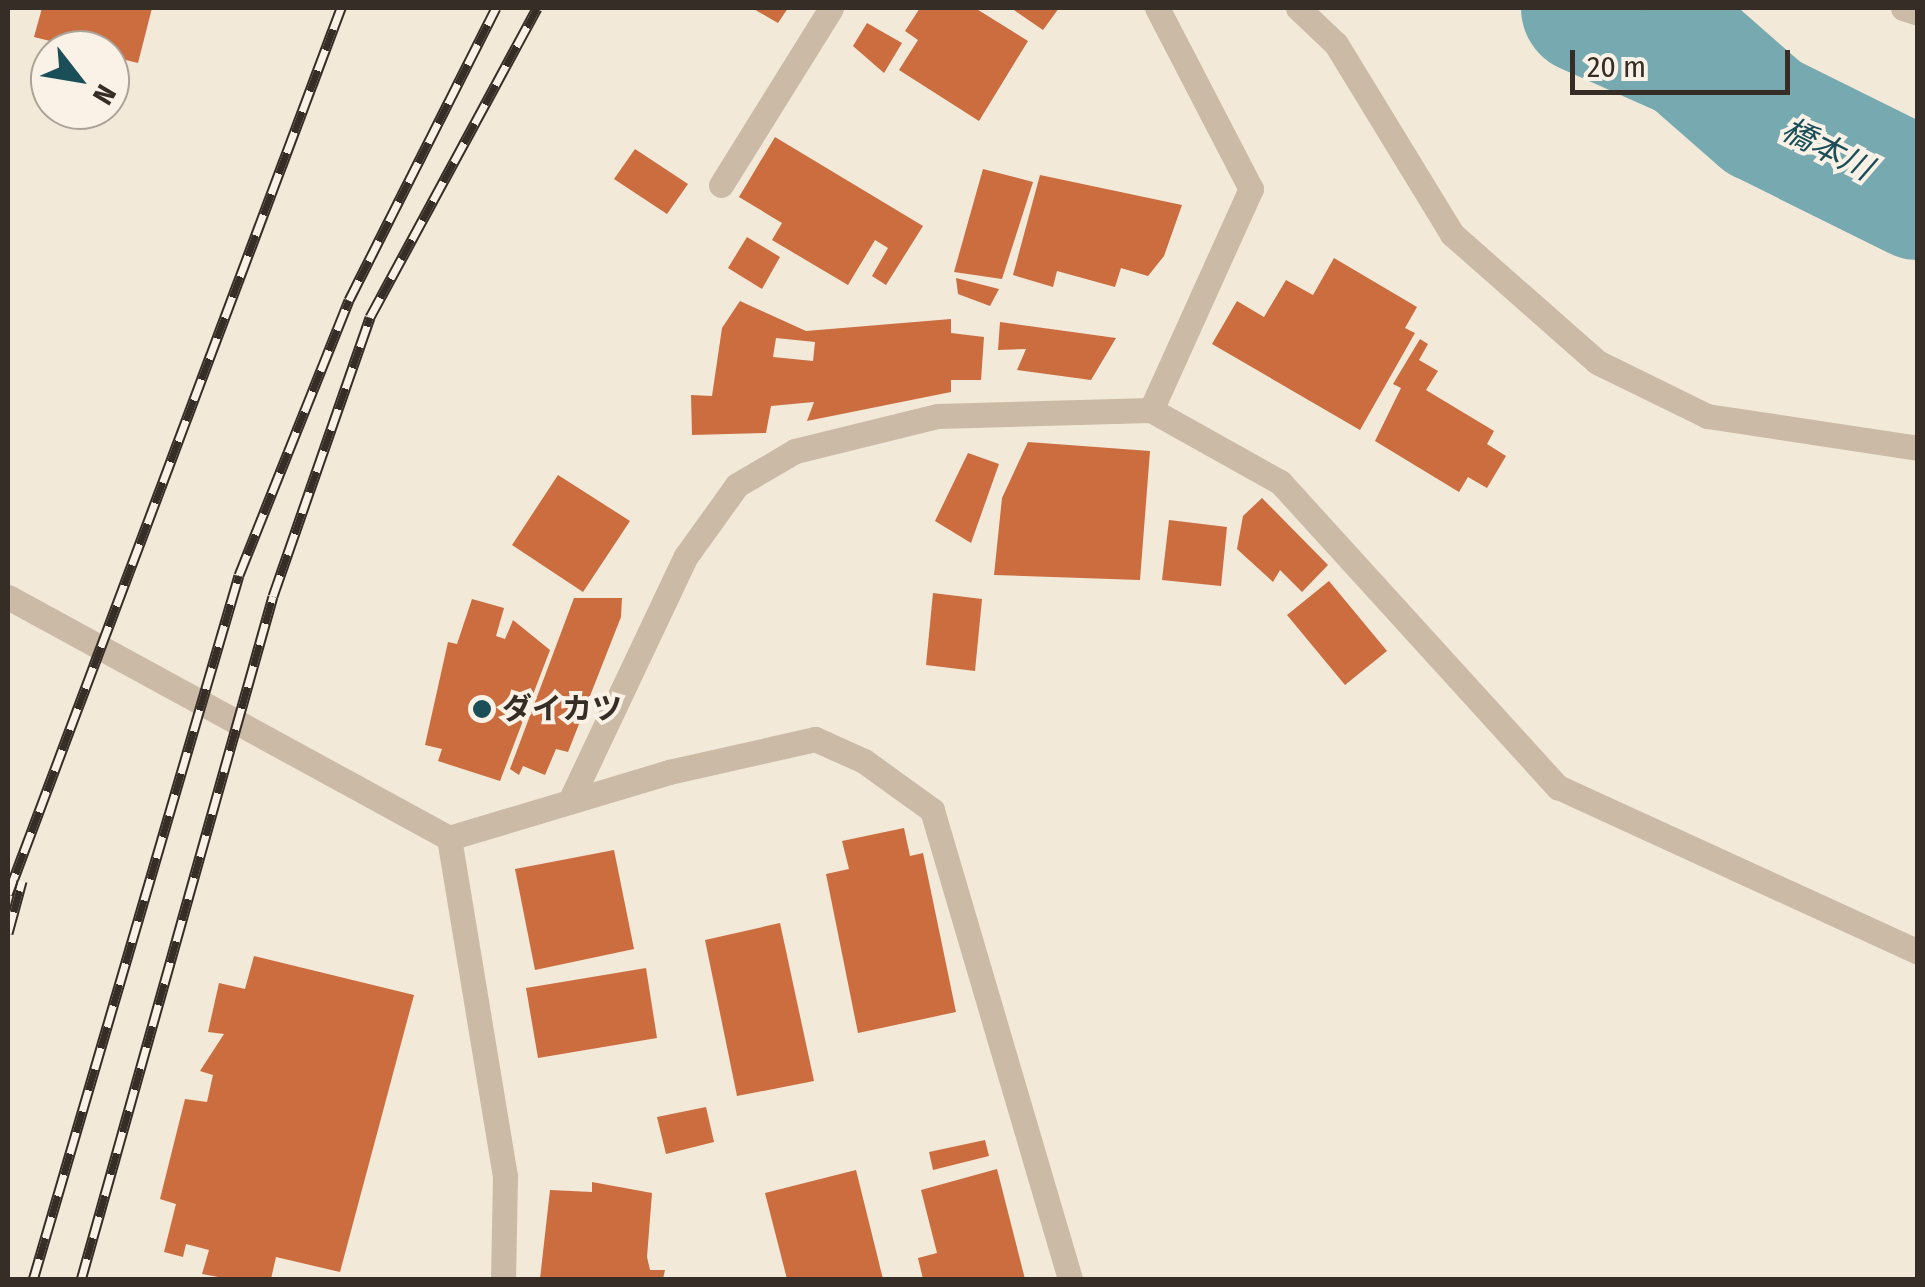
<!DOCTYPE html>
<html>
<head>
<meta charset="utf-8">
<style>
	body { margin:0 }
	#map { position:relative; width:1925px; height:1287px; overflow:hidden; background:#f2e9d9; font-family:"Fira Sans Condensed","Noto Sans JP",sans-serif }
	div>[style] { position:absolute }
	.river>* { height:132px; margin:-66px; padding:0 66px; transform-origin:66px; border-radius:66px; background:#77a9b0 }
	.building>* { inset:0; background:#cb6d3f }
	.minor>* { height:25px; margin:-12.5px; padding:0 12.5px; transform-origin:12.5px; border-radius:12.5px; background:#cbbaa5 }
	.rail>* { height:11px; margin-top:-5.5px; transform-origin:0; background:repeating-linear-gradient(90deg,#faf2e6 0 22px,#362d26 0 44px); box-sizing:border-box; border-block:2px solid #362d26 }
	.dots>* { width:28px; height:28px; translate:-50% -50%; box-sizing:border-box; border:5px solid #faf2e6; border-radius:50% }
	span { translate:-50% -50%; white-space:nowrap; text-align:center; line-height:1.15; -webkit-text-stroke:8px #faf2e6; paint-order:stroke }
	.poi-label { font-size:30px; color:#362d26; font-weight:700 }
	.left { translate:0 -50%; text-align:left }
	.water-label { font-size:32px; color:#1a4f59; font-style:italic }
	.frame { position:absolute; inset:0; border:10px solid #362d26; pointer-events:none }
	.north { position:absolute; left:30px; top:30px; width:100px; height:100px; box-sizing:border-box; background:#faf2e6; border:2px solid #aca399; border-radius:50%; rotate:121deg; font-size:28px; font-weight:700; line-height:40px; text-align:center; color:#362d26 }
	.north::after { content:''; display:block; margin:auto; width:35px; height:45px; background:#1a4f59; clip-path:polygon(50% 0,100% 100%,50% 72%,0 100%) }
	.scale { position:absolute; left:1570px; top:50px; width:220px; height:45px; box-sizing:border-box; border:5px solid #362d26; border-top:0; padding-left:12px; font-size:30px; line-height:35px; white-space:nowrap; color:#362d26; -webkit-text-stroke:8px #faf2e6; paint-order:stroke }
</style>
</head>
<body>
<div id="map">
	<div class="river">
		<i style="left:1587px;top:8px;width:114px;rotate:23.9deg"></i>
		<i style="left:1691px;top:54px;width:96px;rotate:41.2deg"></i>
		<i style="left:1763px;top:117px;width:173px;rotate:26.4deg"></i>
	</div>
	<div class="building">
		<i style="clip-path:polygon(42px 8px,152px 8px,138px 63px,34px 37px)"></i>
		<i style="clip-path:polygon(752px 8px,788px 8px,778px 23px)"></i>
		<i style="clip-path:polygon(920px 8px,975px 8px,1028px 41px,979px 121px,899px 70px,918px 40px,905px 31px)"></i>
		<i style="clip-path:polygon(1011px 8px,1059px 8px,1043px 30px)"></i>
		<i style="clip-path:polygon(867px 23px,902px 43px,884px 73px,853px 46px)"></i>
		<i style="clip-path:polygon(775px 137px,923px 226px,886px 285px,872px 276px,888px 248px,875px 240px,848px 285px,772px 240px,782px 223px,739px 197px)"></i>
		<i style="clip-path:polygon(635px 149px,688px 184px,667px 214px,614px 179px)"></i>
		<i style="clip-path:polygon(983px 169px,1033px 182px,1002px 279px,954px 272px)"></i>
		<i style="clip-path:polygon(1040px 175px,1182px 205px,1164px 256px,1148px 276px,1121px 268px,1115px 287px,1057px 271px,1053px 287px,1013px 275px)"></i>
		<i style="clip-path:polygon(747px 237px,780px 257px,762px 289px,728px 268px)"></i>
		<i style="clip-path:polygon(1334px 258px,1417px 307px,1405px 328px,1415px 333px,1360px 430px,1212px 344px,1237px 301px,1264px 317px,1286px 280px,1313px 295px)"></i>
		<i style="clip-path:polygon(956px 278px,999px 289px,990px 306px,958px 294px)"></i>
		<i style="clip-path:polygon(evenodd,740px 301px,806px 331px,951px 319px,951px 333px,984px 337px,981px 380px,951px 380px,951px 392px,807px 421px,814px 402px,771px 406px,766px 433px,692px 435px,691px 395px,712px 396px,722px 328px,740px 301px,776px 338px,815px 342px,813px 361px,773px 357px,776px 338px)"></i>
		<i style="clip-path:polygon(1000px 322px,1116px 338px,1091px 380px,1017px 370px,1026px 349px,998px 350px)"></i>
		<i style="clip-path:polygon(1420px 339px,1428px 344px,1419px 360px,1438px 371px,1426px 390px,1494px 431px,1487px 444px,1506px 456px,1487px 488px,1468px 477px,1459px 492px,1375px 441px,1401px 388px,1393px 384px)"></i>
		<i style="clip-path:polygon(1028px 442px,1150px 451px,1140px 580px,994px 575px,1002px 498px)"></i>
		<i style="clip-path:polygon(968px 453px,999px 464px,971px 543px,935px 521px)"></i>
		<i style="clip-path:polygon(558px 475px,630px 521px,583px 592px,512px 545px)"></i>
		<i style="clip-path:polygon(1262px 498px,1328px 565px,1302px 592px,1280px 570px,1273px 582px,1237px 549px,1243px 516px)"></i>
		<i style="clip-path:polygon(1169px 520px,1227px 527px,1221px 586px,1162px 580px)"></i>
		<i style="clip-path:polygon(1329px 581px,1387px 651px,1345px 685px,1287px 615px)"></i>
		<i style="clip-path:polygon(933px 593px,982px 599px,975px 671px,926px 665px)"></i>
		<i style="clip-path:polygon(574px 598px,622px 598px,621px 617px,568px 752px,556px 749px,545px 775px,523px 766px,519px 775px,510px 769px)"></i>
		<i style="clip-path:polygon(472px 599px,504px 608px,496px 636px,505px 639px,513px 620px,550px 650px,500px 781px,438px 761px,442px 749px,425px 745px,448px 642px,457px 644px)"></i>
		<i style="clip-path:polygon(904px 828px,910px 856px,923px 853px,956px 1012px,858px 1033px,826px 874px,849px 869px,842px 841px)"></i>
		<i style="clip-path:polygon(614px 850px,634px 949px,535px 970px,515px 869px)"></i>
		<i style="clip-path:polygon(780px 923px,814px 1081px,737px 1096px,705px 940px)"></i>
		<i style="clip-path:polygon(254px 956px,414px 995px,340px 1272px,276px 1257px,271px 1279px,229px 1279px,202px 1274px,209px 1250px,186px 1244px,183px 1257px,164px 1252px,176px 1204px,160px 1199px,185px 1099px,207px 1102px,213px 1075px,200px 1071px,224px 1034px,208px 1032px,219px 983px,245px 989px)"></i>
		<i style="clip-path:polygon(646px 968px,657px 1038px,538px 1058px,526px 988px)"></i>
		<i style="clip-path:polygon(706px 1107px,714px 1142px,666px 1154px,657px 1117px)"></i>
		<i style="clip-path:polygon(985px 1140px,989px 1156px,933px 1170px,929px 1152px)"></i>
		<i style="clip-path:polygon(997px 1169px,1025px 1279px,923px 1279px,918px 1258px,937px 1253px,921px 1190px)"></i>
		<i style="clip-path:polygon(856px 1170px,883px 1279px,787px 1279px,765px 1193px)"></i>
		<i style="clip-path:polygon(592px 1182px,652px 1193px,647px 1257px,650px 1270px,665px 1270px,663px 1279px,540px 1279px,550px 1190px,592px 1192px)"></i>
	</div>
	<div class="minor">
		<i style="left:1298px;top:8px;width:52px;rotate:43.5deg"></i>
		<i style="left:1336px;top:44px;width:223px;rotate:58.6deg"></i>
		<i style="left:1452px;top:234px;width:193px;rotate:41.4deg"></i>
		<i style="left:1597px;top:362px;width:123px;rotate:26.1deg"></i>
		<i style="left:1707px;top:416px;width:213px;rotate:8.6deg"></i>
		<i style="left:1903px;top:8px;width:16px;rotate:18deg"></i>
		<i style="left:721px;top:185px;width:208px;rotate:-58.1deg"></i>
		<i style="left:1151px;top:410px;width:243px;rotate:-65.7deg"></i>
		<i style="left:1251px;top:189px;width:204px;rotate:-117.4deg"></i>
		<i style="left:8px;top:597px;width:503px;rotate:28.66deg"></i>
		<i style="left:449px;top:838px;width:343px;rotate:80.6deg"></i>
		<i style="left:505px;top:1176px;width:104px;rotate:91.1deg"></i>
		<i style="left:570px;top:801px;width:271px;rotate:-64.7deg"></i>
		<i style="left:686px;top:556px;width:87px;rotate:-54.3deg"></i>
		<i style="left:737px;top:485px;width:67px;rotate:-30.4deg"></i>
		<i style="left:795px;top:451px;width:147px;rotate:-13.8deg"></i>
		<i style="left:938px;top:416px;width:213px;rotate:-1.6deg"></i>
		<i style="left:1151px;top:410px;width:148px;rotate:29.2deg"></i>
		<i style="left:1280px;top:482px;width:413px;rotate:47.7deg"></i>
		<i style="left:1558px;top:787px;width:396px;rotate:24.6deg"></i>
		<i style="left:449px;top:838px;width:230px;rotate:-16.7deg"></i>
		<i style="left:669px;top:772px;width:150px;rotate:-12.7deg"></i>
		<i style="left:815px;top:739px;width:54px;rotate:24.2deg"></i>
		<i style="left:864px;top:761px;width:84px;rotate:35.8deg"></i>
		<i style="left:932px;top:810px;width:490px;rotate:73.6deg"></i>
	</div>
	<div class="rail">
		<i style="left:8px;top:894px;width:947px;rotate:-69.4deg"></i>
		<i style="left:8px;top:933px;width:54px;rotate:-74.9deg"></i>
		<i style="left:33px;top:1280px;width:734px;rotate:-73.71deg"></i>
		<i style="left:239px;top:575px;width:296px;rotate:-68.2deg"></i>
		<i style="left:349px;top:300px;width:327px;rotate:-63.3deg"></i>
		<i style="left:81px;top:1280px;width:710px;rotate:-74.32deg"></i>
		<i style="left:273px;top:596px;width:295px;rotate:-70.8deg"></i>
		<i style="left:370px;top:317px;width:351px;rotate:-61.6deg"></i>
	</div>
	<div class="dots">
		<i style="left:482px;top:709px;background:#1a4f59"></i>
	</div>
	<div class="poi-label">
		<span class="left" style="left:502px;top:709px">ダイカツ</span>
	</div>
	<div class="water-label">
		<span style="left:1827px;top:149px;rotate:27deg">橋本川</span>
	</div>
	<div class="frame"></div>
	<div class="north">N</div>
	<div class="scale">20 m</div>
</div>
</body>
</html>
